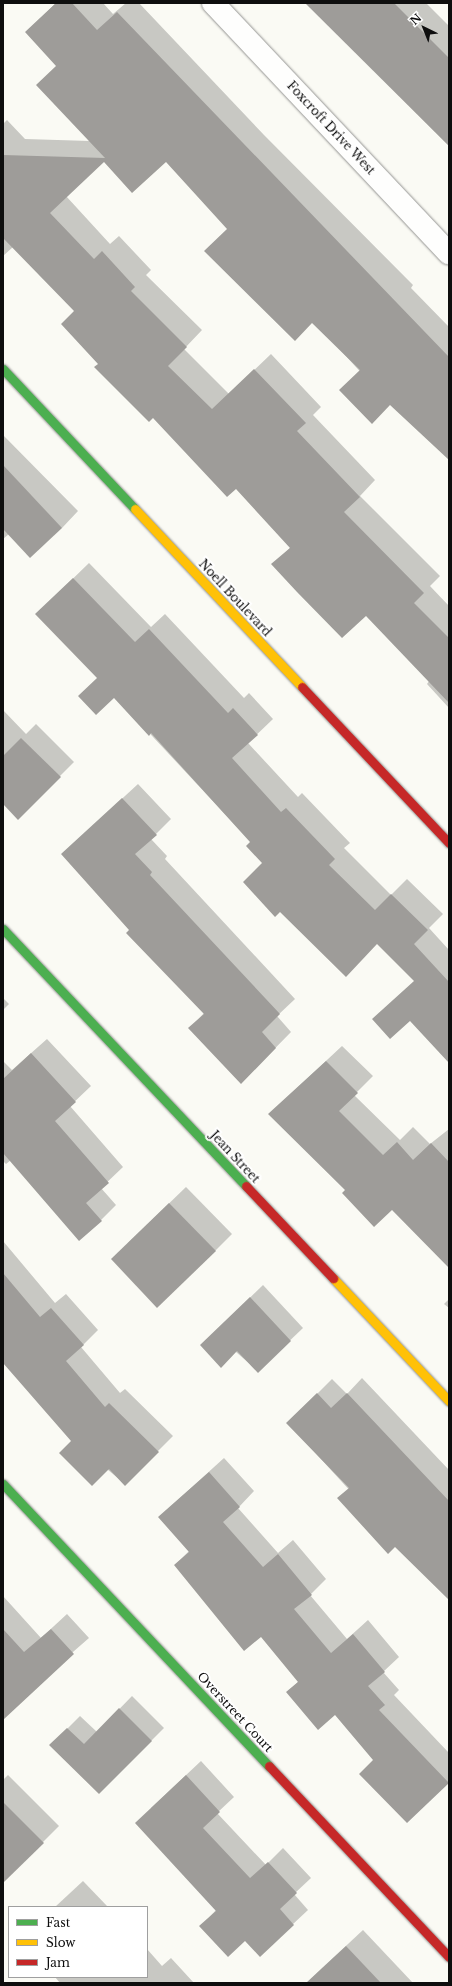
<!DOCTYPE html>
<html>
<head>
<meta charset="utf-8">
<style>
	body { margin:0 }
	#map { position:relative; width:452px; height:1986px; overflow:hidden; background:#fafaf4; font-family:"Libre Baskerville",serif }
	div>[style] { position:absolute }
	.shadow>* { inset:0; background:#0003 }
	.building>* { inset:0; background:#9e9c99 }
	.roads { filter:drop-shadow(0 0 1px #949492) drop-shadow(0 0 1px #949492) }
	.street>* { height:22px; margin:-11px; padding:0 11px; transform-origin:11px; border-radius:11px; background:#fefefd }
	.fast>* { height:9px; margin:-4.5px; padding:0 4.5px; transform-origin:4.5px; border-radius:4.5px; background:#4caf50 }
	.slow>* { height:9px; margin:-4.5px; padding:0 4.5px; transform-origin:4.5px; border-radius:4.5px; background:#ffc107 }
	.jam>* { height:9px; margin:-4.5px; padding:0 4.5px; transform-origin:4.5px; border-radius:4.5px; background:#c62828 }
	span { translate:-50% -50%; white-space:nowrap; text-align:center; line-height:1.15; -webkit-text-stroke:4px #fff; paint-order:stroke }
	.street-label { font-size:12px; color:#0e0e0e }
	.frame { position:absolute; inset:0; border:4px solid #0e0e0e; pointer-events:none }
	.legend { position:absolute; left:8px; top:1906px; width:140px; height:72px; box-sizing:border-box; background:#fff; border:1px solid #9f9f9f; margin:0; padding:5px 7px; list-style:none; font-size:12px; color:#0e0e0e }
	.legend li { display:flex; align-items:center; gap:8px; height:20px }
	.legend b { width:20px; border:1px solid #9f9f9f }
	.north { position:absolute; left:404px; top:8px; width:40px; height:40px; -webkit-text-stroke:3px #fff; paint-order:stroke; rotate:317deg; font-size:11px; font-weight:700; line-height:16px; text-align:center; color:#0e0e0e }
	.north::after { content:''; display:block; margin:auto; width:14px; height:18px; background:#0e0e0e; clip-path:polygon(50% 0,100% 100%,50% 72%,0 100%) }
</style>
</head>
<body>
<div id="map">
	<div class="shadow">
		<i style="clip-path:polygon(56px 3px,103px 3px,113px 14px,126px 3px,139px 3px,264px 135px,413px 285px,411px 288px,449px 327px,449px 459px,390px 404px,166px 161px,104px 160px,66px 196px,110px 244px,119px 236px,151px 270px,146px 275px,202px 330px,184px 349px,229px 394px,271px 354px,321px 407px,313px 415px,375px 480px,360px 496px,440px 576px,430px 586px,449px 606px,449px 708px,427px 684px,429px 681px,366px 614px,273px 564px,291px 547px,236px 488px,153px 417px,75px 311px,13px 247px,3px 256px,3px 124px,7px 120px,25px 139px,90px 141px,57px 66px,26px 32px)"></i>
		<i style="clip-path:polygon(307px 3px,426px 3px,449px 26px,449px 146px)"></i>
		<i style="clip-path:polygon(3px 435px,78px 511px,62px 528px,9px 534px,3px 539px)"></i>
		<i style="clip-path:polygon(89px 563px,151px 627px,165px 614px,244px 698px,249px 693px,273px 719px,248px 743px,298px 797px,302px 793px,350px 843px,344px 848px,391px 895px,407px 879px,443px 914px,429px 928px,449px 950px,449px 1061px,415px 980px,377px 943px,263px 863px,251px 842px,98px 678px,52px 599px)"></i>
		<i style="clip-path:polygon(3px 710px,26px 734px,36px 724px,74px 762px,18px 818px,3px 803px)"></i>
		<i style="clip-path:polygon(138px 784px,171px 819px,151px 839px,167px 856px,165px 859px,295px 999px,277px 1016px,291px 1032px,241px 1083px,190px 1028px,204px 1013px,62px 854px)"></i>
		<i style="clip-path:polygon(3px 998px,9px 1004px,3px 1010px)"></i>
		<i style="clip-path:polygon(47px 1039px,91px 1086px,70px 1106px,123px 1167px,101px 1188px,116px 1205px,101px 1220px,11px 1160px,6px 1164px,3px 1161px,3px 1061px,12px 1070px)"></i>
		<i style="clip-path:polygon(342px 1046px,373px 1076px,354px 1095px,400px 1140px,413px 1127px,430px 1144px,449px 1129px,449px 1267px,392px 1209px,346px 1190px,269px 1114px)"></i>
		<i style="clip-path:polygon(186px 1187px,232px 1234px,215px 1251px,128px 1243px)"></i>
		<i style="clip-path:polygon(3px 1241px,55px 1303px,66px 1294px,98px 1330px,81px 1347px,120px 1393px,125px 1389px,173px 1436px,125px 1484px,73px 1441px,3px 1361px)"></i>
		<i style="clip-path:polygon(263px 1285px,303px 1328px,258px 1371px,214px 1333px)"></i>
		<i style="clip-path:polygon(449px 1299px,449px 1308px,444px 1304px)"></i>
		<i style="clip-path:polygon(362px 1378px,449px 1470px,449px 1599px,288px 1423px,332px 1379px,347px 1394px)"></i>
		<i style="clip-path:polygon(224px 1458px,254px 1491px,238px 1508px,278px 1553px,293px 1540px,326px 1579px,310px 1595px,347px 1639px,368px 1620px,399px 1657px,383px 1672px,399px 1690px,394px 1695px,449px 1753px,449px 1782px,407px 1822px,374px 1760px,335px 1714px,287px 1692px,299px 1681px,261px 1636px,175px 1565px,189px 1551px,159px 1517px)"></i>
		<i style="clip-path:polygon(3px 1596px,41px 1638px,67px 1614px,89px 1638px,3px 1713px)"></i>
		<i style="clip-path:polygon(132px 1696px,164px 1728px,99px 1793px,51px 1745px,80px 1716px,97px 1732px)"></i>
		<i style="clip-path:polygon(201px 1761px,234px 1797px,217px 1813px,266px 1865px,283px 1848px,311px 1878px,294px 1894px,308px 1910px,260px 1955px,245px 1940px,201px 1926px,216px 1910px,151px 1808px)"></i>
		<i style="clip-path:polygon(8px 1775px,59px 1826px,3px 1882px,3px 1780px)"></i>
		<i style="clip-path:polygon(83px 1881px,108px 1907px,55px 1907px)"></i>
		<i style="clip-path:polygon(363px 1930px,413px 1983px,307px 1983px,319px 1971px)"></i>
		<i style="clip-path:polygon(147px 1949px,162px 1966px,171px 1958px,194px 1983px,60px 1983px,55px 1977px,147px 1977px)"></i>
	</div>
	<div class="building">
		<i style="clip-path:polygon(56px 3px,72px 3px,97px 30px,117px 12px,449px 357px,449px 460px,390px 405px,372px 424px,339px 390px,360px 370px,312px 323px,295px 341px,204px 251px,227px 229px,166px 162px,132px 193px,104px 162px,50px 213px,94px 259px,102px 251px,135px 287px,131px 291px,187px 347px,168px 366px,212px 409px,254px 369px,306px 423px,297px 431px,360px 497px,344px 512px,424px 593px,414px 603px,449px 638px,449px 703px,366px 616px,342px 638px,297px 592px,271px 564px,290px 548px,236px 489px,227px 497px,153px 418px,149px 422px,94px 367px,98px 364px,61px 324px,74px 311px,3px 238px,3px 155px,105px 158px,36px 85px,56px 66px,25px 32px)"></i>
		<i style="clip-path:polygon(305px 3px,394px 3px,449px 58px,449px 146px)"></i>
		<i style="clip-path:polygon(3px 465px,62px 528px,30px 558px,3px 529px)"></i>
		<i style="clip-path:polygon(73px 578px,135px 642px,149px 629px,228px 713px,233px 708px,258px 735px,232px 758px,281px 812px,286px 808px,335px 859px,329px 865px,375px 910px,391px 894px,428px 930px,414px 944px,449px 982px,449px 1063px,410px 1021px,390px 1039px,372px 1019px,414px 981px,377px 944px,346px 977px,280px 912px,275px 917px,243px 882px,262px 863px,246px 846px,250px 842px,151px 733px,149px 736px,114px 698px,96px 715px,78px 696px,97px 678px,35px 614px)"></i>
		<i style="clip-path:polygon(21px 738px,61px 777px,18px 820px,3px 804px,3px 756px)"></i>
		<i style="clip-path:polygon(122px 798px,157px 835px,135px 854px,152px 872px,150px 875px,280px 1014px,262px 1032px,276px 1048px,241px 1084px,188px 1028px,204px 1014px,126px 933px,129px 930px,61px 854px)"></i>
		<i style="clip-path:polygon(31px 1053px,76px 1102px,55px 1121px,109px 1183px,86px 1203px,102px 1221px,79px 1241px,3px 1153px,3px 1079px)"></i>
		<i style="clip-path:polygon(326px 1061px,358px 1093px,339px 1111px,383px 1155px,397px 1142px,413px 1160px,431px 1143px,449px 1162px,449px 1268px,392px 1210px,374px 1227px,342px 1193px,345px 1190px,268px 1114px)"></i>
		<i style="clip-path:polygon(169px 1203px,216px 1251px,157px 1308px,111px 1259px)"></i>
		<i style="clip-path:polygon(3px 1273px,40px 1317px,51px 1308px,84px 1345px,66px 1361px,105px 1407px,109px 1403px,159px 1452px,125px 1486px,109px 1469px,92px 1486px,59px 1453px,71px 1441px,3px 1363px)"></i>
		<i style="clip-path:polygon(250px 1297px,291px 1341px,258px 1373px,237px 1351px,221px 1368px,200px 1345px)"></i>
		<i style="clip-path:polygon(317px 1393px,331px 1408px,347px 1393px,449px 1501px,449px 1600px,395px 1547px,388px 1554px,337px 1498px,349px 1488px,286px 1423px)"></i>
		<i style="clip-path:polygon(209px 1472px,240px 1507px,223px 1522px,263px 1567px,278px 1554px,312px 1595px,294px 1609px,331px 1653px,353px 1634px,385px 1672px,368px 1686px,385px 1705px,379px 1710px,449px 1783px,407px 1823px,359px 1774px,373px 1760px,335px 1715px,318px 1730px,286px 1692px,298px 1682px,261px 1637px,244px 1651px,174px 1565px,189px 1552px,158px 1517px)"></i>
		<i style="clip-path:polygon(3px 1629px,24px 1652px,51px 1629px,74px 1654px,3px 1720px)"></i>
		<i style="clip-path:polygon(119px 1708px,152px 1741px,99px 1794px,49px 1745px,67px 1728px,84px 1744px)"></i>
		<i style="clip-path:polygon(186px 1775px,220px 1812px,203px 1828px,250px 1878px,268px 1862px,297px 1893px,280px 1909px,294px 1925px,260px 1957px,245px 1941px,228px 1957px,199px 1926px,216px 1911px,135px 1823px)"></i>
		<i style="clip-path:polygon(3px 1802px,44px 1843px,3px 1883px)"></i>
		<i style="clip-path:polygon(346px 1946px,381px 1983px,306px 1983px)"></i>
	</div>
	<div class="roads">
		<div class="street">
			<i style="left:213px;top:3px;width:344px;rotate:46.7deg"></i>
		</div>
		<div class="fast">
			<i style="left:3px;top:369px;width:192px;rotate:46.7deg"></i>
			<i style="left:3px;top:929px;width:354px;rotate:46.6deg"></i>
			<i style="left:3px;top:1484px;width:388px;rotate:46.7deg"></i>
		</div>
		<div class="slow">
			<i style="left:135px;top:509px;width:244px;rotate:46.8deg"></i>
			<i style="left:333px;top:1278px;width:169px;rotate:46.7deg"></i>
		</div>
		<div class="jam">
			<i style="left:302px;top:687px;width:214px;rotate:46.7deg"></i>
			<i style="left:246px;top:1186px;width:127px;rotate:46.6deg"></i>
			<i style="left:269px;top:1766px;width:262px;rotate:46.7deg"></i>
		</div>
	</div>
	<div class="street-label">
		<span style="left:331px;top:128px;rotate:47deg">Foxcroft Drive West</span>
		<span style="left:235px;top:598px;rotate:47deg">Noell Boulevard</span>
		<span style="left:235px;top:1157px;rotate:47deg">Jean Street</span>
		<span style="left:235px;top:1712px;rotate:47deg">Overstreet Court</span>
	</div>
	<div class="frame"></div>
	<ul class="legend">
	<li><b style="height:5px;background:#4caf50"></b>Fast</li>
	<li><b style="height:5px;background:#ffc107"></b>Slow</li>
	<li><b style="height:5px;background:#c62828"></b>Jam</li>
	</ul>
	<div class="north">N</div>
</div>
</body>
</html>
